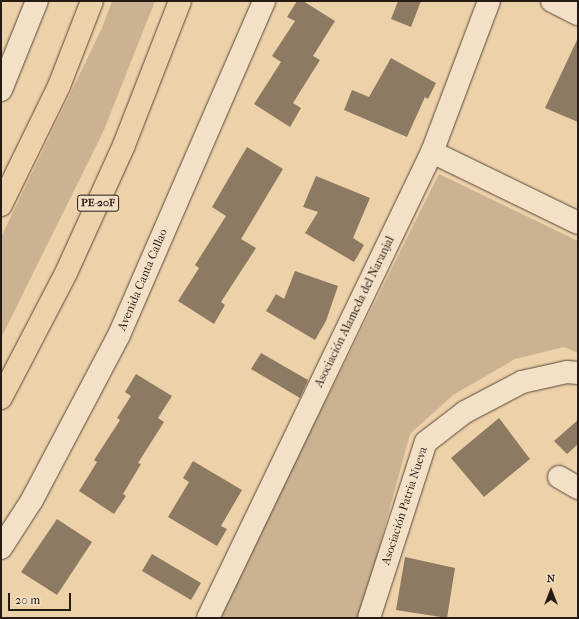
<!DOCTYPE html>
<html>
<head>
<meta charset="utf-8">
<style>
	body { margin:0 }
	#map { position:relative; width:579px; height:619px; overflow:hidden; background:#edd1a9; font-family:"IM FELL French Canon",serif }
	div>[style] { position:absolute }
	.green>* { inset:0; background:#cbb290 }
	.building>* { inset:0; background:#8d7a62 }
	.roads { filter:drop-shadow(0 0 1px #58483a) drop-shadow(0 0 1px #58483a) }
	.minor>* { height:22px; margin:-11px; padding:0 11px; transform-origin:11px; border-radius:11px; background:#f3e1c7 }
	.tertiary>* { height:22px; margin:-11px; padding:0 11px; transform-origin:11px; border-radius:11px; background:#f3e1c7 }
	.secondary>* { height:22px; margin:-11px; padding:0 11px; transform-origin:11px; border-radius:11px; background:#f3e1c7 }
	.primary>* { height:22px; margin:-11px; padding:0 11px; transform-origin:11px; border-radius:11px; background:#edd1a9 }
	span { translate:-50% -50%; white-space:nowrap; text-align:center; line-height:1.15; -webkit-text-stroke:4px #f3e1c7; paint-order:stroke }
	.shield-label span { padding:1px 3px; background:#f3e1c7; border:1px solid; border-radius:3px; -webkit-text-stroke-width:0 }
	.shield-label { font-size:11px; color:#261b15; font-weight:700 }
	.street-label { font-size:12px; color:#261b15 }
	.frame { position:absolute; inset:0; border:2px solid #261b15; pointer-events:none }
	.north { position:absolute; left:531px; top:571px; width:40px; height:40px; -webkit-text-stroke:3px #f3e1c7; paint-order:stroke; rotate:0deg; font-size:11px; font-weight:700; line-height:16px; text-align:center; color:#261b15 }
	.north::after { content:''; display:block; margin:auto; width:14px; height:18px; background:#261b15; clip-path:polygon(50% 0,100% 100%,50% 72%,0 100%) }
	.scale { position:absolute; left:8px; top:593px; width:63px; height:18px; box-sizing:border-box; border:2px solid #261b15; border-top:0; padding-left:5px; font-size:12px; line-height:14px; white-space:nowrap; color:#261b15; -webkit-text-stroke:3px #f3e1c7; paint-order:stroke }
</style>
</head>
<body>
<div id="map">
	<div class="green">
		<i style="clip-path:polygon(112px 1px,155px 1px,104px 130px,1px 338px,1px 237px,102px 28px)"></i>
		<i style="clip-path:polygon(439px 174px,578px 241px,578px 353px,564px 347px,515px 359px,453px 395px,410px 434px,360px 618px,217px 618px)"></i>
	</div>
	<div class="building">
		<i style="clip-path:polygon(297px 1px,303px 1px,335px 21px,313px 56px,320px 60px,293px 103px,301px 108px,290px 127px,254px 104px,281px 62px,272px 56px,295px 21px,287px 17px)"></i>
		<i style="clip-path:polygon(398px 1px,421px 1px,411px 27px,391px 19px)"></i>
		<i style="clip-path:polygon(578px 38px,578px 122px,545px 108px)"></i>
		<i style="clip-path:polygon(391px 58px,436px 83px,428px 99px,425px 97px,407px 137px,344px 110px,352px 90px,369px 97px)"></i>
		<i style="clip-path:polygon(247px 147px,283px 169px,241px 239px,256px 248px,221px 302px,225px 305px,214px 324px,178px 301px,199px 268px,195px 265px,226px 216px,212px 207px)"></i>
		<i style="clip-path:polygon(316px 176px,370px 198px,353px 238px,364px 245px,354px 262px,305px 233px,318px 212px,303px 207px)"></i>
		<i style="clip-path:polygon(295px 271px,338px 286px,326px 321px,315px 340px,266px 311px,276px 294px,284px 299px)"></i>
		<i style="clip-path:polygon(261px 353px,308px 380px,300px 398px,251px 369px)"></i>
		<i style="clip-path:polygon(136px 374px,172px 396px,158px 418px,164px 422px,138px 463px,141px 464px,123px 494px,126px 496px,114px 514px,79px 491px,97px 462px,94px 460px,120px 420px,117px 418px,131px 396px,125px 392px)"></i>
		<i style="clip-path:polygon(499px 418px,530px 459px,484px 497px,451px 458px)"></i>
		<i style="clip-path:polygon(578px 420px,578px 444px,567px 454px,554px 441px)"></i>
		<i style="clip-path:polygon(193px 461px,242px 490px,221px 526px,227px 529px,217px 546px,168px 517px,189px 482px,183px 478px)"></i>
		<i style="clip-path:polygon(57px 519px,92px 542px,57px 595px,21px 572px)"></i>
		<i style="clip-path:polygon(152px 554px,201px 583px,191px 600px,142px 571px)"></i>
		<i style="clip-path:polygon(405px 557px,455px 568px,447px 618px,396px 610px)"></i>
	</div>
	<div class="roads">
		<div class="minor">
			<i style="left:1px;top:90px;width:96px;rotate:-68deg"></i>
			<i style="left:432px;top:152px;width:162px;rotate:25.9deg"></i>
			<i style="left:559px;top:477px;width:22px;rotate:30deg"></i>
			<i style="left:208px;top:618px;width:517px;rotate:-64.33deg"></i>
			<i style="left:432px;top:152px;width:161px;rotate:-69.3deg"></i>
			<i style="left:369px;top:618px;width:185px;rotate:-72.1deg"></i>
			<i style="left:426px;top:442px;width:49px;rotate:-37.6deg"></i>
			<i style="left:465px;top:412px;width:64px;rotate:-27.8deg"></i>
			<i style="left:522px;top:382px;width:46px;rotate:-12.5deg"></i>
			<i style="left:567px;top:372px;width:11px;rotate:5deg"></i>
		</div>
		<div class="tertiary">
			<i style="left:1px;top:548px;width:57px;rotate:-57.1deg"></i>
			<i style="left:32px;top:500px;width:187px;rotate:-62.2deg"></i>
			<i style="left:119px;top:335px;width:364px;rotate:-66.5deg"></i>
		</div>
		<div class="secondary">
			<i style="left:552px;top:1px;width:29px;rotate:27deg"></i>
		</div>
		<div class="primary">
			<i style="left:1px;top:205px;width:132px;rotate:-64deg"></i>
			<i style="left:59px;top:86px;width:91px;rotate:-68.8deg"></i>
			<i style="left:1px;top:398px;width:141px;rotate:-62.5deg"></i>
			<i style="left:66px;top:273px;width:141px;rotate:-65.6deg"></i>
			<i style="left:124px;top:145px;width:155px;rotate:-68.7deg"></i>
		</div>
	</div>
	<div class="shield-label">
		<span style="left:98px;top:203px">PE-20F</span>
	</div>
	<div class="street-label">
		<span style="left:143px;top:280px;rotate:-67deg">Avenida Canta Callao</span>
		<span style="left:355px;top:312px;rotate:-64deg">Asociación Alameda del Naranjal</span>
		<span style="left:405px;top:506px;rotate:-72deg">Asociación Patria Nueva</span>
	</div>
	<div class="frame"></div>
	<div class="north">N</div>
	<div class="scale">20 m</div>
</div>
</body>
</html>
